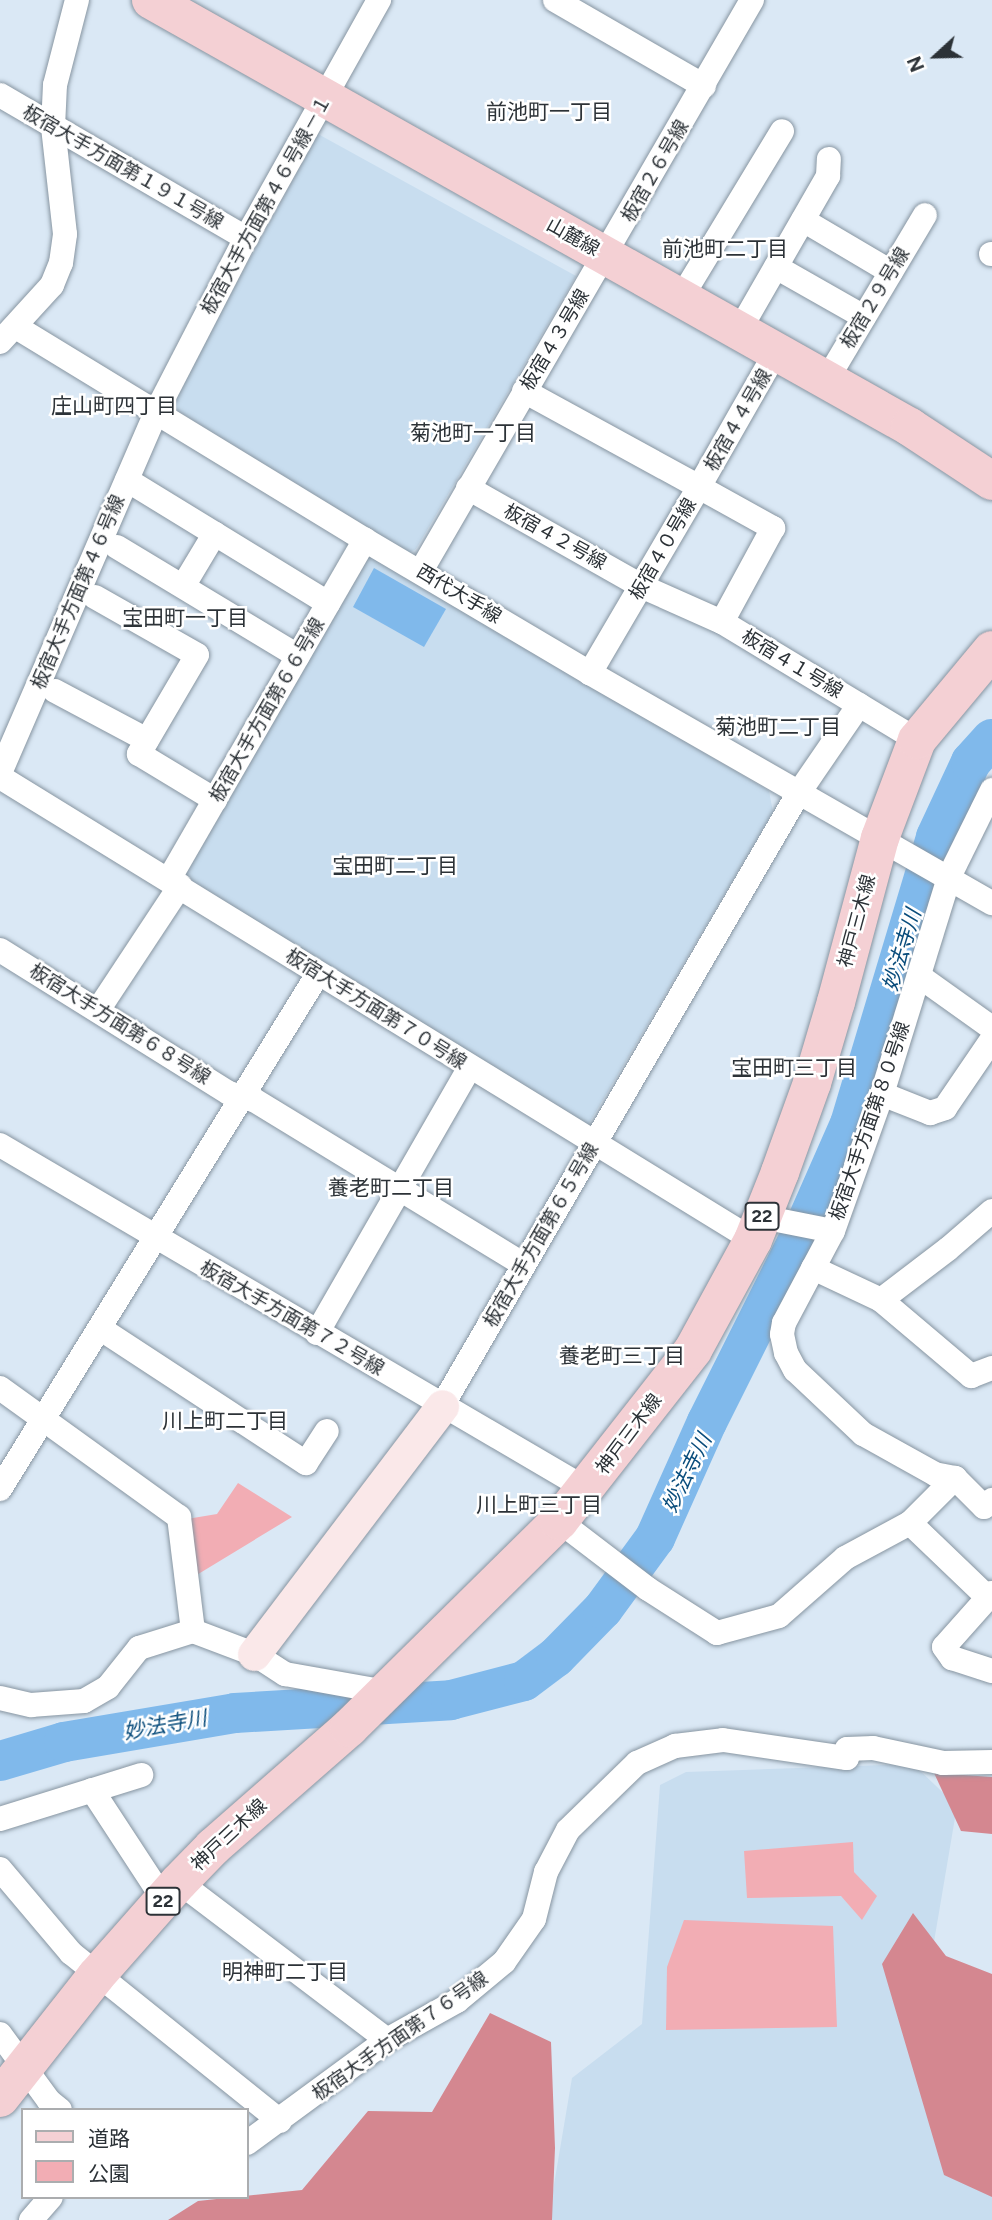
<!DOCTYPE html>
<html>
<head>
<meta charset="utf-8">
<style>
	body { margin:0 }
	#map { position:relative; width:992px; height:2220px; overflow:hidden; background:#dae8f5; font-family:Figtree,"Noto Sans JP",sans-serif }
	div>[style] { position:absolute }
	.built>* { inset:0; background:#c8ddef }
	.green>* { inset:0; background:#f2adb4 }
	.forest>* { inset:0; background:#d48790 }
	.water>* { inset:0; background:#80b9eb }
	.river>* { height:40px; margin:-20px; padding:0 20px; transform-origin:20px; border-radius:20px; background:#80b9eb }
	.roads { filter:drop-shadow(0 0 2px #8795a1) drop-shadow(0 0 2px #8795a1) }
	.street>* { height:24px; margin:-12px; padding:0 12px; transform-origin:12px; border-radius:12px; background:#fff }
	.secondary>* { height:33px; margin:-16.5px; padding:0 16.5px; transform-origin:16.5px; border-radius:16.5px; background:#fae8e9 }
	.primary>* { height:38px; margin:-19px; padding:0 19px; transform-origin:19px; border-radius:19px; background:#f4d0d4 }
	span { translate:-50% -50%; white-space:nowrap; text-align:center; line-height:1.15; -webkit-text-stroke:5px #fff; paint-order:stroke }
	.shield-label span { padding:2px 5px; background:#fff; border:2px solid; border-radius:5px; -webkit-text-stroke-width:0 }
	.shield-label { font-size:18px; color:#2c3237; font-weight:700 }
	.street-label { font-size:19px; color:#2c3237 }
	.neighbourhood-label { font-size:21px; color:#2c3237 }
	.water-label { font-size:21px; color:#0a4d7c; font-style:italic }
	.legend { position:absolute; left:21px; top:2108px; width:228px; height:91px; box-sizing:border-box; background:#fff; border:2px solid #abadaf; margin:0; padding:9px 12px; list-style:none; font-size:21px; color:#2c3237 }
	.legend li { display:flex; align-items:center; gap:14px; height:35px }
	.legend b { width:35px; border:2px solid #abadaf }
	.north { position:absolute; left:901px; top:21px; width:70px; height:70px; -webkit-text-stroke:5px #fff; paint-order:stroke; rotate:248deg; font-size:19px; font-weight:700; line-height:28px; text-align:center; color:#2c3237 }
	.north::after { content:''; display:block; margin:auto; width:24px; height:32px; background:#2c3237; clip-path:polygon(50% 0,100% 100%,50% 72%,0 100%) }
</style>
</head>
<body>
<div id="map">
	<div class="built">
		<i style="clip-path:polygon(318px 134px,576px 276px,416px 549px,409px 553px,178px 411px,173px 400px)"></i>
		<i style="clip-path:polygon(370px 555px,769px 791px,773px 812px,588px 1125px,184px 876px)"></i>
		<i style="clip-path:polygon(913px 1764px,957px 1806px,916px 2048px,992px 2185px,992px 2220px,548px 2220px,572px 2078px,642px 2024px,660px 1785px,686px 1772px)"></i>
	</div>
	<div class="green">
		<i style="clip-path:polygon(238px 1483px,292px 1517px,195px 1576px,187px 1519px,217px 1514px)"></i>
		<i style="clip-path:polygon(853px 1842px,854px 1872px,877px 1896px,862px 1920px,841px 1896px,747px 1898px,744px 1851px)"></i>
		<i style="clip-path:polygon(684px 1920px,833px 1926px,837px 2027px,666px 2030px,667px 1967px)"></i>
	</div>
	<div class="forest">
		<i style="clip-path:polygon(934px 1773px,992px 1777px,992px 1834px,961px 1831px)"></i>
		<i style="clip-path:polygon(913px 1913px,946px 1956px,992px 1974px,992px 2197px,944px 2175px,882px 1964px)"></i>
		<i style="clip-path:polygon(490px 2013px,551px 2042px,555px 2148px,552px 2220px,168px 2220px,198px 2201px,302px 2190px,368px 2111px,432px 2112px)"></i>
	</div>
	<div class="water">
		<i style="clip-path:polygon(374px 568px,446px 609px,424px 647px,353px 607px)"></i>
	</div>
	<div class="river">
		<i style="left:0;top:1761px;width:67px;rotate:-16.5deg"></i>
		<i style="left:64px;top:1742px;width:173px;rotate:-9.6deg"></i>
		<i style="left:235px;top:1713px;width:216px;rotate:-3.4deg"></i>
		<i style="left:451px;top:1700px;width:75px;rotate:-14.6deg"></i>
		<i style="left:524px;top:1681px;width:40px;rotate:-37deg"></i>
		<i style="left:556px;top:1657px;width:67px;rotate:-45.6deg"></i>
		<i style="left:603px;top:1609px;width:88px;rotate:-53.8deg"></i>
		<i style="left:655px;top:1538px;width:127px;rotate:-65.9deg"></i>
		<i style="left:707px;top:1422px;width:219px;rotate:-63.4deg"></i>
		<i style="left:805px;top:1226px;width:111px;rotate:-66.2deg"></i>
		<i style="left:850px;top:1124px;width:300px;rotate:-73.3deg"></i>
		<i style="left:936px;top:837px;width:83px;rotate:-65deg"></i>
		<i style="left:971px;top:762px;width:31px;rotate:-48deg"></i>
	</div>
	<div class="roads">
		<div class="street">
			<i style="left:555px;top:0;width:172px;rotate:30deg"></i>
			<i style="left:0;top:95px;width:285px;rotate:30.2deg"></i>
			<i style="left:803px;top:220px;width:102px;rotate:30.6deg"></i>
			<i style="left:991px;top:254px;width:1px"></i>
			<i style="left:776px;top:267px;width:101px;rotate:29.6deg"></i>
			<i style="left:681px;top:298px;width:195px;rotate:-58.8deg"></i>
			<i style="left:16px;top:327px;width:409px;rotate:31.4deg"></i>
			<i style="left:365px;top:540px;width:261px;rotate:30.6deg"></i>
			<i style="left:590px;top:673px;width:463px;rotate:29.8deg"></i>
			<i style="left:739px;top:331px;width:179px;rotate:-60.1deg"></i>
			<i style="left:828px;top:176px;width:17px;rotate:-87deg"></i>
			<i style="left:0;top:342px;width:77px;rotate:-47.6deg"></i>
			<i style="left:52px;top:285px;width:24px;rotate:-68deg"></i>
			<i style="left:61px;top:263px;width:29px;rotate:-82deg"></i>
			<i style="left:65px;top:234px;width:108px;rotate:-96.4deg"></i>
			<i style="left:53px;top:127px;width:42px;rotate:-87.3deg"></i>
			<i style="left:55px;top:85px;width:88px;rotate:-75.5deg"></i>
			<i style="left:776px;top:352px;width:155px;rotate:119.7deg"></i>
			<i style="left:699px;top:487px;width:85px;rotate:29deg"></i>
			<i style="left:773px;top:528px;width:107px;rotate:118.5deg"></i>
			<i style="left:722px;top:622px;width:228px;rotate:31.2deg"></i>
			<i style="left:826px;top:381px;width:193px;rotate:-59.2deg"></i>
			<i style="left:524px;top:391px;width:200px;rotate:28.7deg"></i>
			<i style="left:699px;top:487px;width:216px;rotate:120.4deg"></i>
			<i style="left:127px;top:480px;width:236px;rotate:31.5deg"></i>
			<i style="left:468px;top:488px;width:199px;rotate:29.5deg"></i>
			<i style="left:641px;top:586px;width:89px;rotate:24deg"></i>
			<i style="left:117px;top:547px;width:211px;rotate:31.1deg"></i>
			<i style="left:421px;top:571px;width:660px;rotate:-59.9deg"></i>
			<i style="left:188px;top:578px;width:52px;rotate:-59deg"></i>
			<i style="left:95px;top:597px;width:117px;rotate:29.6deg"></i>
			<i style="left:197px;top:655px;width:115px;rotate:120.4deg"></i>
			<i style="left:139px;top:754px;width:89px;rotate:31.2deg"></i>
			<i style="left:55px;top:691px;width:104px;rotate:28deg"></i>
			<i style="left:0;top:773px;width:393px;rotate:-66.6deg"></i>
			<i style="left:156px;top:412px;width:196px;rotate:-62.7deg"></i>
			<i style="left:246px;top:238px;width:273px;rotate:-60.8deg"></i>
			<i style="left:0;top:777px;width:884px;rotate:31.59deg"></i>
			<i style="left:169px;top:879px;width:392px;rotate:-60deg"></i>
			<i style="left:0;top:950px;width:270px;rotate:32deg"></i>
			<i style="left:229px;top:1093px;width:26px;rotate:16deg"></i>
			<i style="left:254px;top:1100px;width:316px;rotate:31.4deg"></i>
			<i style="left:919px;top:976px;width:90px;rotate:35.5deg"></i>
			<i style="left:98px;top:1010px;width:149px;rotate:-56.5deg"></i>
			<i style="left:882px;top:1094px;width:52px;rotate:21.6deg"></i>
			<i style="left:930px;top:1113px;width:16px;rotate:-18deg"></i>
			<i style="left:945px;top:1108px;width:83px;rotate:-55.7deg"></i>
			<i style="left:0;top:1145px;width:680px;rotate:30.41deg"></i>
			<i style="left:762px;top:1217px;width:72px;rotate:11.2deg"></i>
			<i style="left:813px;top:1268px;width:75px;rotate:25.2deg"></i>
			<i style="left:881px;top:1300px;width:118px;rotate:40.2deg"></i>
			<i style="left:971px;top:1376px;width:22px;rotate:-21deg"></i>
			<i style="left:881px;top:1300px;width:84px;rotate:-37.3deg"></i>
			<i style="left:948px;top:1249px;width:58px;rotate:-40.8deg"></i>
			<i style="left:101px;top:1329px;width:245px;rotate:33.2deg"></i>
			<i style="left:306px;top:1463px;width:38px;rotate:-57deg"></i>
			<i style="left:317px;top:1333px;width:307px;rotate:-60.1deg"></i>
			<i style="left:0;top:1388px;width:221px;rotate:35.8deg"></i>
			<i style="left:179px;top:1517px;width:115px;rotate:83deg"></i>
			<i style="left:442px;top:1406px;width:708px;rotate:-59.81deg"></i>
			<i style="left:798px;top:794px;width:108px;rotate:-55.6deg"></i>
			<i style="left:955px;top:1478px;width:20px;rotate:-169deg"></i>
			<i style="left:935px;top:1474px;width:82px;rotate:-150.9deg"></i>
			<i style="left:863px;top:1434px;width:93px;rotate:-136.7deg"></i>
			<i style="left:795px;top:1370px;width:19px;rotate:-118deg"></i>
			<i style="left:786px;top:1353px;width:19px;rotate:-102deg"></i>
			<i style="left:782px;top:1334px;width:11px;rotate:-80deg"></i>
			<i style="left:784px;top:1323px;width:104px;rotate:-62deg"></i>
			<i style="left:833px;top:1231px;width:145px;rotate:-70.3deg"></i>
			<i style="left:882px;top:1094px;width:227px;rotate:-72.8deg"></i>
			<i style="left:949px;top:877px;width:97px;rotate:-63.7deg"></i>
			<i style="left:955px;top:1478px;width:41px;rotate:45deg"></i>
			<i style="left:984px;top:1507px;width:11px;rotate:-41deg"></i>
			<i style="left:0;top:1489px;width:605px;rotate:-58.31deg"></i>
			<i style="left:559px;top:1521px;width:112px;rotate:37.4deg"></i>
			<i style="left:648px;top:1589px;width:82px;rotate:32.5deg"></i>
			<i style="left:717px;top:1633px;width:64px;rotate:-15.3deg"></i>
			<i style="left:779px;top:1616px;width:88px;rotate:-41.3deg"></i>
			<i style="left:845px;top:1558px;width:74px;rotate:-28.3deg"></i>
			<i style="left:910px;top:1523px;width:64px;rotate:-45deg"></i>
			<i style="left:910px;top:1523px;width:105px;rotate:43.8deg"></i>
			<i style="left:992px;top:1593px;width:72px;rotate:131.6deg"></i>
			<i style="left:944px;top:1647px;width:14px;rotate:54deg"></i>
			<i style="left:952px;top:1658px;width:42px;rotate:18deg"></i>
			<i style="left:0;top:1698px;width:32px;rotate:13deg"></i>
			<i style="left:31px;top:1705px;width:53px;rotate:-4.3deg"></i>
			<i style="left:84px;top:1701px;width:28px;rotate:-30deg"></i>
			<i style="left:108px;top:1687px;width:50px;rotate:-51.5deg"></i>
			<i style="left:139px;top:1648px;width:57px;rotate:-17.5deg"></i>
			<i style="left:193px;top:1631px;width:65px;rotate:20.7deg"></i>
			<i style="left:254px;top:1654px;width:37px;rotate:33deg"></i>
			<i style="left:285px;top:1674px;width:103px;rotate:10.1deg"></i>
			<i style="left:92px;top:1790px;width:131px;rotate:56.8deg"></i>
			<i style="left:0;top:1819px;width:148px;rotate:-17.3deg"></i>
			<i style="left:0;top:1869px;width:110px;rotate:49.8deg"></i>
			<i style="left:71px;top:1953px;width:268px;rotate:38.8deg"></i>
			<i style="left:179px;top:1882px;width:261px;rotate:37.2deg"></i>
			<i style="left:0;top:2034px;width:83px;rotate:53.8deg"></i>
			<i style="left:49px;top:2101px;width:14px;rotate:39deg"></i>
			<i style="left:247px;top:2143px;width:174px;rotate:-36.3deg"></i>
			<i style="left:387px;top:2040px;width:80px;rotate:-29.1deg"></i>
			<i style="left:457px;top:2001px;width:61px;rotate:-39.7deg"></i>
			<i style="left:504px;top:1962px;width:52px;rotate:-55.1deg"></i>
			<i style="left:534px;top:1919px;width:49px;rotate:-75.7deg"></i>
			<i style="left:546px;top:1872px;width:47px;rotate:-62.4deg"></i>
			<i style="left:568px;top:1830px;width:96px;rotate:-44.2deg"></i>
			<i style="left:637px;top:1763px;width:42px;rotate:-24.1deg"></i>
			<i style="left:675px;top:1746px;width:48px;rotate:-7.1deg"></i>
			<i style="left:723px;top:1740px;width:125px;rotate:8.3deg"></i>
			<i style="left:847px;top:1758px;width:9px;rotate:-90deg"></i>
			<i style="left:847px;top:1749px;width:26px;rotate:-2deg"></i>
			<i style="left:873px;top:1748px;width:72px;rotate:12.1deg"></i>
			<i style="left:943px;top:1763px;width:49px;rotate:-1.2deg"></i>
			<i style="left:31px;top:2220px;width:30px;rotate:-49deg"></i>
		</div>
		<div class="secondary">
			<i style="left:254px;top:1654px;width:311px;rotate:-52.8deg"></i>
		</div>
		<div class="primary">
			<i style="left:151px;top:0;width:871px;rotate:29.36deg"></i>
			<i style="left:910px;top:427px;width:98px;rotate:33.4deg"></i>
			<i style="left:0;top:2098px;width:155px;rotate:-51.8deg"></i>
			<i style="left:96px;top:1976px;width:125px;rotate:-48.6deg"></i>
			<i style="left:179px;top:1882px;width:49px;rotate:-45.8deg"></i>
			<i style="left:213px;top:1847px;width:181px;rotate:-41.2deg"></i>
			<i style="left:349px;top:1728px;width:295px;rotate:-44.6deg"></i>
			<i style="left:559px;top:1521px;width:217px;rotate:-51.9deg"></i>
			<i style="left:693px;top:1350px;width:125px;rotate:-61.4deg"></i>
			<i style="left:753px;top:1240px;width:73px;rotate:-68.3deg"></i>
			<i style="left:780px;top:1172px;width:95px;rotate:-70.2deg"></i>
			<i style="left:812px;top:1083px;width:84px;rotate:-73.5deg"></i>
			<i style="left:836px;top:1002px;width:170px;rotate:-75deg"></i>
			<i style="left:880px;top:838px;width:105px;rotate:-69.3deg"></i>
			<i style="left:917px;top:740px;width:117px;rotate:-50.2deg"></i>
		</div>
	</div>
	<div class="shield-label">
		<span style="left:762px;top:1216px">22</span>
		<span style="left:163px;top:1901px">22</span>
	</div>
	<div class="street-label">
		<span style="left:123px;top:167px;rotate:30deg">板宿大手方面第１９１号線</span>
		<span style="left:655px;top:171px;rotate:-60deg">板宿２６号線</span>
		<span style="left:266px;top:205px;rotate:-61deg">板宿大手方面第４６号線－１</span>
		<span style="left:573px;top:237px;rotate:29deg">山麓線</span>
		<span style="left:875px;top:298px;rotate:-59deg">板宿２９号線</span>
		<span style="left:555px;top:340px;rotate:-59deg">板宿４３号線</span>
		<span style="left:738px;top:420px;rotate:-60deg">板宿４４号線</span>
		<span style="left:555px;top:537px;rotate:29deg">板宿４２号線</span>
		<span style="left:663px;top:549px;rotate:-60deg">板宿４０号線</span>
		<span style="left:78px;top:592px;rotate:-67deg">板宿大手方面第４６号線</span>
		<span style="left:459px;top:594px;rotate:31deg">西代大手線</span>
		<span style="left:792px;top:664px;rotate:31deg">板宿４１号線</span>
		<span style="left:267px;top:710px;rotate:-60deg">板宿大手方面第６６号線</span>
		<span style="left:857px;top:921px;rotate:-75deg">神戸三木線</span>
		<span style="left:376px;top:1009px;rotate:32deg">板宿大手方面第７０号線</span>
		<span style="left:120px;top:1024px;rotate:32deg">板宿大手方面第６８号線</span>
		<span style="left:870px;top:1121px;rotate:-71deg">板宿大手方面第８０号線</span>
		<span style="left:541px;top:1235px;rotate:-60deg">板宿大手方面第６５号線</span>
		<span style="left:292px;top:1318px;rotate:30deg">板宿大手方面第７２号線</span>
		<span style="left:629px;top:1434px;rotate:-53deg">神戸三木線</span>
		<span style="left:229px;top:1835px;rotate:-43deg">神戸三木線</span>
		<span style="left:400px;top:2036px;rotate:-35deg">板宿大手方面第７６号線</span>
	</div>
	<div class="neighbourhood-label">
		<span style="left:549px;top:112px">前池町一丁目</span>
		<span style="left:725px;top:249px">前池町二丁目</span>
		<span style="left:114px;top:406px">庄山町四丁目</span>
		<span style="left:473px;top:433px">菊池町一丁目</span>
		<span style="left:185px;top:618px">宝田町一丁目</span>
		<span style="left:778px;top:727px">菊池町二丁目</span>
		<span style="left:395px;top:866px">宝田町二丁目</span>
		<span style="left:794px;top:1068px">宝田町三丁目</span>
		<span style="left:391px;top:1188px">養老町二丁目</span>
		<span style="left:622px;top:1356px">養老町三丁目</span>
		<span style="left:225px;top:1421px">川上町二丁目</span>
		<span style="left:539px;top:1505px">川上町三丁目</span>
		<span style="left:285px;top:1972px">明神町二丁目</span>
	</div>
	<div class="water-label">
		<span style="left:902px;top:950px;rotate:-73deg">妙法寺川</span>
		<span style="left:687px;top:1473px;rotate:-64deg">妙法寺川</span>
		<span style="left:165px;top:1725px;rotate:-10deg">妙法寺川</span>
	</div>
	<ul class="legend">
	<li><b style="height:9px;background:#f4d0d4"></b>道路</li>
	<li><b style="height:19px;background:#f2adb4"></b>公園</li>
	</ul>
	<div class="north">N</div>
</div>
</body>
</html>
